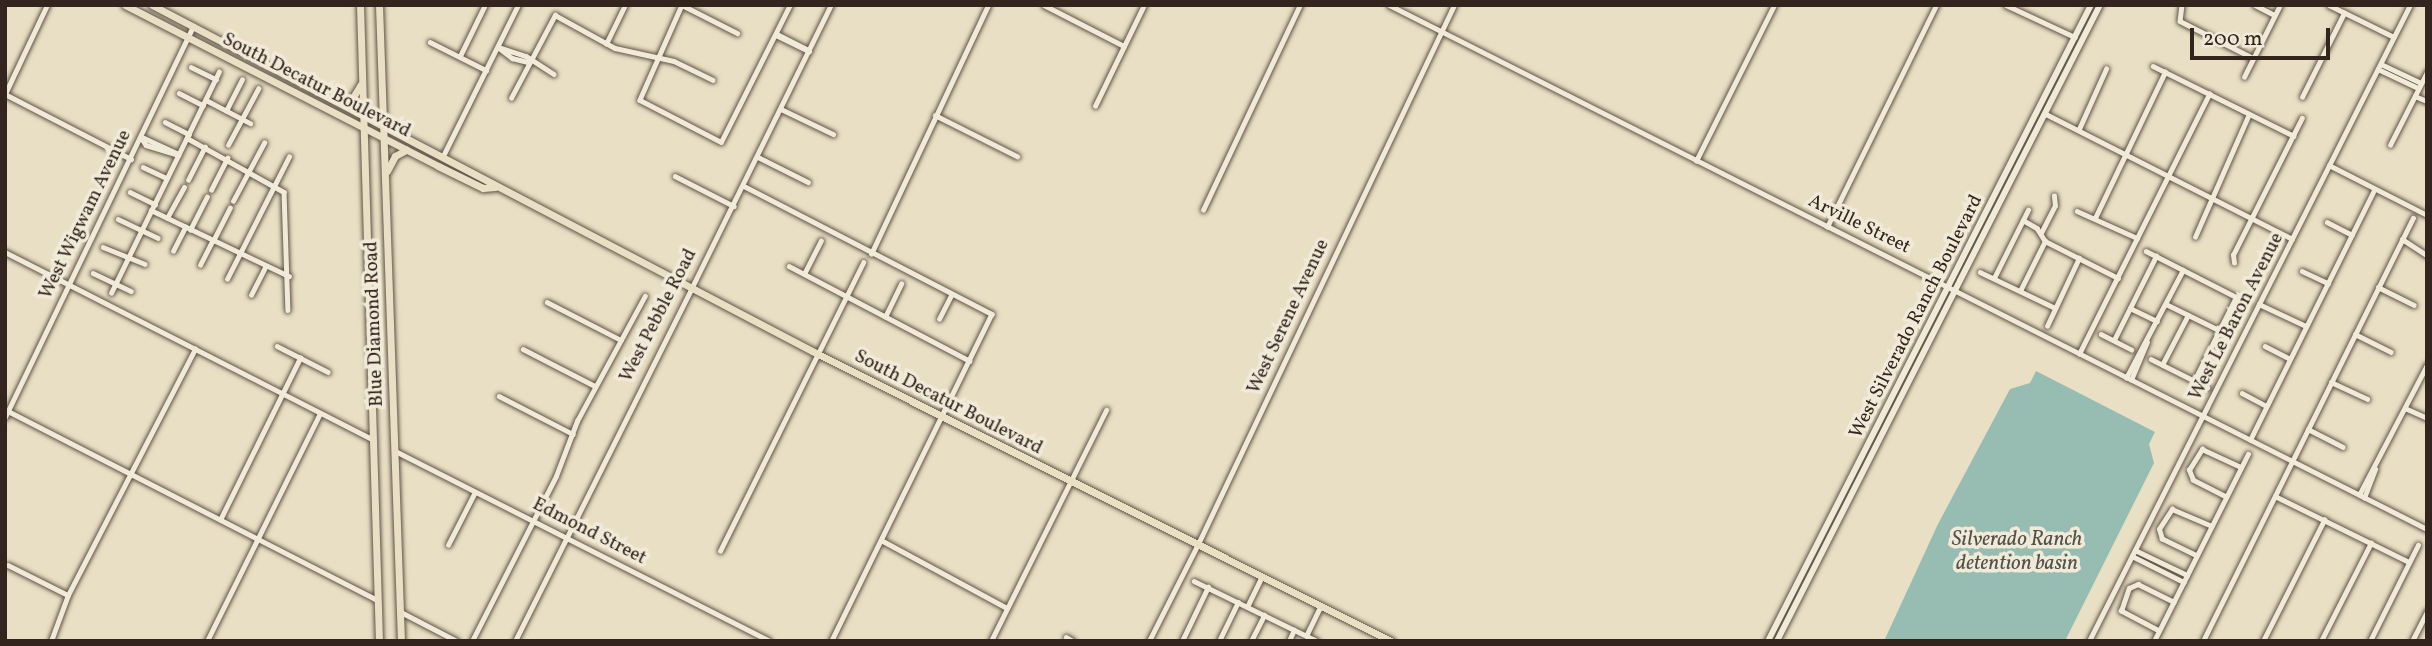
<!DOCTYPE html>
<html>
<head>
<meta charset="utf-8">
<style>
	body { margin:0 }
	#map { position:relative; width:2432px; height:646px; overflow:hidden; background:#e9dfc4; font-family:Vollkorn,serif }
	div>[style] { position:absolute }
	.water>* { inset:0; background:#97bdb2 }
	.roads { filter:drop-shadow(0 0 2px #605347) drop-shadow(0 0 2px #605347) }
	.minor>* { height:4.5px; margin:-2.25px; padding:0 2.25px; transform-origin:2.25px; border-radius:2.25px; background:#f1ead9 }
	.tertiary>* { height:5px; margin:-2.5px; padding:0 2.5px; transform-origin:2.5px; border-radius:2.5px; background:#f1ead9 }
	.secondary>* { height:6px; margin:-3px; padding:0 3px; transform-origin:3px; border-radius:3px; background:#f1ead9 }
	.primary>* { height:7px; margin:-3.5px; padding:0 3.5px; transform-origin:3.5px; border-radius:3.5px; background:#e9dfc4 }
	.trunk>* { height:7px; margin:-3.5px; padding:0 3.5px; transform-origin:3.5px; border-radius:3.5px; background:#e9dfc4 }
	span { translate:-50% -50%; white-space:nowrap; text-align:center; line-height:1.15; -webkit-text-stroke:7px #f1ead9; paint-order:stroke }
	.street-label { font-size:19px; color:#33241d }
	.water-label { font-size:21px; color:#51524a; font-style:italic }
	.frame { position:absolute; inset:0; border:7px solid #33241d; pointer-events:none }
	.scale { position:absolute; left:2190px; top:28px; width:140px; height:32px; box-sizing:border-box; border:4px solid #33241d; border-top:0; padding-left:9px; font-size:21px; line-height:24px; white-space:nowrap; color:#33241d; -webkit-text-stroke:5px #f1ead9; paint-order:stroke }
</style>
</head>
<body>
<div id="map">
	<div class="water">
		<i style="clip-path:polygon(2036px 371px,2155px 432px,2149px 444px,2154px 463px,2065px 641px,1884px 641px,1938px 524px,2010px 389px,2030px 383px)"></i>
	</div>
	<div class="roads">
		<div class="minor">
			<i style="left:682px;top:5px;width:104px;rotate:113.9deg"></i>
			<i style="left:640px;top:100px;width:91px;rotate:27.4deg"></i>
			<i style="left:721px;top:142px;width:153px;rotate:-63.3deg"></i>
			<i style="left:682px;top:5px;width:62px;rotate:27deg"></i>
			<i style="left:1044px;top:5px;width:90px;rotate:27.1deg"></i>
			<i style="left:2006px;top:5px;width:76px;rotate:24.9deg"></i>
			<i style="left:2182px;top:5px;width:16px;rotate:97deg"></i>
			<i style="left:2180px;top:21px;width:82px;rotate:26.9deg"></i>
			<i style="left:2255px;top:5px;width:22px;rotate:27deg"></i>
			<i style="left:2329px;top:5px;width:72px;rotate:26.2deg"></i>
			<i style="left:777px;top:34px;width:36px;rotate:27deg"></i>
			<i style="left:776px;top:35px;width:37px;rotate:26deg"></i>
			<i style="left:430px;top:42px;width:63px;rotate:26.6deg"></i>
			<i style="left:606px;top:44px;width:43px;rotate:-64deg"></i>
			<i style="left:498px;top:47px;width:29px;rotate:18deg"></i>
			<i style="left:526px;top:56px;width:33px;rotate:33deg"></i>
			<i style="left:498px;top:47px;width:18px;rotate:38deg"></i>
			<i style="left:512px;top:58px;width:16px;rotate:14deg"></i>
			<i style="left:460px;top:56px;width:57px;rotate:-63.9deg"></i>
			<i style="left:2381px;top:64px;width:44px;rotate:25.4deg"></i>
			<i style="left:2153px;top:66px;width:157px;rotate:26.4deg"></i>
			<i style="left:191px;top:67px;width:28px;rotate:26deg"></i>
			<i style="left:2378px;top:69px;width:44px;rotate:25.4deg"></i>
			<i style="left:2244px;top:77px;width:80px;rotate:-63.4deg"></i>
			<i style="left:179px;top:93px;width:27px;rotate:27deg"></i>
			<i style="left:5px;top:94px;width:142px;rotate:27.3deg"></i>
			<i style="left:5px;top:94px;width:98px;rotate:-64.7deg"></i>
			<i style="left:2415px;top:96px;width:13px;rotate:23deg"></i>
			<i style="left:2302px;top:97px;width:94px;rotate:-63.4deg"></i>
			<i style="left:511px;top:98px;width:94px;rotate:-62.1deg"></i>
			<i style="left:555px;top:15px;width:68px;rotate:28.8deg"></i>
			<i style="left:615px;top:48px;width:60px;rotate:12.4deg"></i>
			<i style="left:674px;top:61px;width:43px;rotate:26deg"></i>
			<i style="left:206px;top:100px;width:50px;rotate:27.6deg"></i>
			<i style="left:1095px;top:106px;width:112px;rotate:-64.1deg"></i>
			<i style="left:781px;top:109px;width:58px;rotate:25.7deg"></i>
			<i style="left:226px;top:111px;width:35px;rotate:-63deg"></i>
			<i style="left:2046px;top:114px;width:276px;rotate:26.9deg"></i>
			<i style="left:935px;top:115px;width:92px;rotate:26.6deg"></i>
			<i style="left:165px;top:122px;width:27px;rotate:27deg"></i>
			<i style="left:2079px;top:129px;width:66px;rotate:-65.8deg"></i>
			<i style="left:141px;top:137px;width:9px;rotate:58deg"></i>
			<i style="left:146px;top:145px;width:34px;rotate:17deg"></i>
			<i style="left:142px;top:137px;width:40px;rotate:25deg"></i>
			<i style="left:187px;top:138px;width:111px;rotate:29.1deg"></i>
			<i style="left:284px;top:192px;width:118px;rotate:88.1deg"></i>
			<i style="left:228px;top:145px;width:64px;rotate:-61.8deg"></i>
			<i style="left:2390px;top:145px;width:82px;rotate:-63.1deg"></i>
			<i style="left:443px;top:156px;width:169px;rotate:-63.6deg"></i>
			<i style="left:758px;top:157px;width:56px;rotate:26.6deg"></i>
			<i style="left:1696px;top:161px;width:174px;rotate:-63.4deg"></i>
			<i style="left:2329px;top:165px;width:110px;rotate:27deg"></i>
			<i style="left:143px;top:167px;width:26px;rotate:25deg"></i>
			<i style="left:675px;top:176px;width:66px;rotate:27deg"></i>
			<i style="left:188px;top:180px;width:37px;rotate:-63deg"></i>
			<i style="left:744px;top:186px;width:279px;rotate:27.3deg"></i>
			<i style="left:992px;top:314px;width:364px;rotate:116.1deg"></i>
			<i style="left:211px;top:190px;width:36px;rotate:-63deg"></i>
			<i style="left:130px;top:192px;width:28px;rotate:26deg"></i>
			<i style="left:233px;top:201px;width:66px;rotate:-61.9deg"></i>
			<i style="left:151px;top:210px;width:153px;rotate:25.6deg"></i>
			<i style="left:1203px;top:210px;width:227px;rotate:-64.7deg"></i>
			<i style="left:2077px;top:211px;width:66px;rotate:24.2deg"></i>
			<i style="left:167px;top:218px;width:35px;rotate:-61deg"></i>
			<i style="left:2095px;top:218px;width:162px;rotate:-64.4deg"></i>
			<i style="left:118px;top:219px;width:44px;rotate:25.4deg"></i>
			<i style="left:2023px;top:220px;width:16px;rotate:30deg"></i>
			<i style="left:2037px;top:228px;width:15px;rotate:58deg"></i>
			<i style="left:2045px;top:241px;width:82px;rotate:26.9deg"></i>
			<i style="left:2327px;top:222px;width:28px;rotate:27deg"></i>
			<i style="left:1827px;top:227px;width:247px;rotate:-63.8deg"></i>
			<i style="left:190px;top:230px;width:37px;rotate:-63deg"></i>
			<i style="left:2041px;top:233px;width:30px;rotate:-63deg"></i>
			<i style="left:2055px;top:206px;width:10px;rotate:-96deg"></i>
			<i style="left:2195px;top:237px;width:134px;rotate:-66.3deg"></i>
			<i style="left:2402px;top:239px;width:30px;rotate:33deg"></i>
			<i style="left:213px;top:241px;width:37px;rotate:-63deg"></i>
			<i style="left:103px;top:247px;width:45px;rotate:22deg"></i>
			<i style="left:173px;top:251px;width:27px;rotate:-63deg"></i>
			<i style="left:2146px;top:251px;width:114px;rotate:27deg"></i>
			<i style="left:5px;top:252px;width:412px;rotate:27deg"></i>
			<i style="left:871px;top:254px;width:275px;rotate:-64.8deg"></i>
			<i style="left:2234px;top:263px;width:8px;rotate:-97deg"></i>
			<i style="left:2233px;top:255px;width:153px;rotate:-63.3deg"></i>
			<i style="left:200px;top:265px;width:27px;rotate:-63deg"></i>
			<i style="left:789px;top:266px;width:204px;rotate:27.7deg"></i>
			<i style="left:2302px;top:271px;width:29px;rotate:25deg"></i>
			<i style="left:1980px;top:272px;width:83px;rotate:25.6deg"></i>
			<i style="left:93px;top:273px;width:42px;rotate:25.3deg"></i>
			<i style="left:804px;top:274px;width:37px;rotate:-63deg"></i>
			<i style="left:1994px;top:278px;width:76px;rotate:-63.4deg"></i>
			<i style="left:227px;top:279px;width:137px;rotate:-63.1deg"></i>
			<i style="left:2378px;top:287px;width:40px;rotate:26.6deg"></i>
			<i style="left:2020px;top:291px;width:56px;rotate:-63.4deg"></i>
			<i style="left:111px;top:293px;width:246px;rotate:-64deg"></i>
			<i style="left:251px;top:295px;width:30px;rotate:-63deg"></i>
			<i style="left:547px;top:302px;width:83px;rotate:27.2deg"></i>
			<i style="left:2166px;top:304px;width:59px;rotate:26.1deg"></i>
			<i style="left:2259px;top:304px;width:52px;rotate:25.1deg"></i>
			<i style="left:2130px;top:308px;width:30px;rotate:26deg"></i>
			<i style="left:885px;top:317px;width:37px;rotate:-64deg"></i>
			<i style="left:939px;top:319px;width:27px;rotate:-63deg"></i>
			<i style="left:2047px;top:326px;width:75px;rotate:-64.8deg"></i>
			<i style="left:2101px;top:334px;width:34px;rotate:27deg"></i>
			<i style="left:2355px;top:334px;width:40px;rotate:26.6deg"></i>
			<i style="left:2114px;top:340px;width:94px;rotate:-63.4deg"></i>
			<i style="left:277px;top:346px;width:57px;rotate:27deg"></i>
			<i style="left:2265px;top:346px;width:28px;rotate:27deg"></i>
			<i style="left:523px;top:349px;width:81px;rotate:27.2deg"></i>
			<i style="left:2079px;top:354px;width:291px;rotate:-63.4deg"></i>
			<i style="left:2151px;top:359px;width:63px;rotate:26.6deg"></i>
			<i style="left:2162px;top:365px;width:56px;rotate:-62.5deg"></i>
			<i style="left:2126px;top:378px;width:122px;rotate:-62.2deg"></i>
			<i style="left:2131px;top:380px;width:41px;rotate:-67.2deg"></i>
			<i style="left:2194px;top:381px;width:94px;rotate:-63.4deg"></i>
			<i style="left:2331px;top:382px;width:40px;rotate:25deg"></i>
			<i style="left:2242px;top:393px;width:27px;rotate:28deg"></i>
			<i style="left:499px;top:396px;width:83px;rotate:27.2deg"></i>
			<i style="left:2405px;top:408px;width:24px;rotate:24deg"></i>
			<i style="left:8px;top:411px;width:415px;rotate:27.1deg"></i>
			<i style="left:2308px;top:429px;width:39px;rotate:27deg"></i>
			<i style="left:2250px;top:440px;width:279px;rotate:-63.6deg"></i>
			<i style="left:2359px;top:495px;width:147px;rotate:-62.4deg"></i>
			<i style="left:2275px;top:496px;width:149px;rotate:26.2deg"></i>
			<i style="left:2226px;top:497px;width:37px;rotate:-153deg"></i>
			<i style="left:2193px;top:480px;width:11px;rotate:-112deg"></i>
			<i style="left:2189px;top:470px;width:25px;rotate:-58deg"></i>
			<i style="left:2202px;top:449px;width:43px;rotate:24.8deg"></i>
			<i style="left:2364px;top:498px;width:31px;rotate:-69deg"></i>
			<i style="left:220px;top:520px;width:181px;rotate:-63.7deg"></i>
			<i style="left:883px;top:541px;width:141px;rotate:28.4deg"></i>
			<i style="left:448px;top:545px;width:59px;rotate:-63deg"></i>
			<i style="left:2135px;top:550px;width:58px;rotate:25.7deg"></i>
			<i style="left:720px;top:551px;width:322px;rotate:-63.6deg"></i>
			<i style="left:2132px;top:556px;width:58px;rotate:26.6deg"></i>
			<i style="left:2197px;top:556px;width:39px;rotate:-154deg"></i>
			<i style="left:2162px;top:539px;width:10px;rotate:-107deg"></i>
			<i style="left:2159px;top:529px;width:24px;rotate:-57deg"></i>
			<i style="left:2172px;top:509px;width:43px;rotate:23deg"></i>
			<i style="left:8px;top:565px;width:67px;rotate:26.6deg"></i>
			<i style="left:1194px;top:581px;width:137px;rotate:26deg"></i>
			<i style="left:1247px;top:607px;width:32px;rotate:-64deg"></i>
			<i style="left:401px;top:612px;width:63px;rotate:27.4deg"></i>
			<i style="left:2159px;top:631px;width:43px;rotate:-152.2deg"></i>
			<i style="left:2121px;top:611px;width:24px;rotate:-71deg"></i>
			<i style="left:2129px;top:588px;width:10px;rotate:-24deg"></i>
			<i style="left:2138px;top:584px;width:40px;rotate:26.6deg"></i>
			<i style="left:1306px;top:636px;width:32px;rotate:-64deg"></i>
			<i style="left:1066px;top:637px;width:8px;rotate:30deg"></i>
			<i style="left:51px;top:641px;width:49px;rotate:-69.7deg"></i>
			<i style="left:68px;top:595px;width:277px;rotate:-62.7deg"></i>
			<i style="left:207px;top:641px;width:254px;rotate:-63.6deg"></i>
			<i style="left:472px;top:641px;width:185px;rotate:-63deg"></i>
			<i style="left:556px;top:476px;width:59px;rotate:-69.1deg"></i>
			<i style="left:577px;top:421px;width:142px;rotate:-61.5deg"></i>
			<i style="left:515px;top:641px;width:394px;rotate:-63.4deg"></i>
			<i style="left:991px;top:641px;width:258px;rotate:-63.5deg"></i>
			<i style="left:1149px;top:641px;width:106px;rotate:-63.2deg"></i>
			<i style="left:1182px;top:641px;width:60px;rotate:-64.3deg"></i>
			<i style="left:1219px;top:641px;width:43px;rotate:-64deg"></i>
			<i style="left:1251px;top:641px;width:29px;rotate:-63deg"></i>
			<i style="left:1289px;top:641px;width:12px;rotate:-66deg"></i>
			<i style="left:2089px;top:641px;width:712px;rotate:-63.22deg"></i>
			<i style="left:2154px;top:641px;width:209px;rotate:-63.3deg"></i>
			<i style="left:2203px;top:641px;width:472px;rotate:-63.6deg"></i>
			<i style="left:2263px;top:641px;width:136px;rotate:-63.2deg"></i>
			<i style="left:2321px;top:641px;width:110px;rotate:-63deg"></i>
			<i style="left:2370px;top:641px;width:107px;rotate:-63.4deg"></i>
		</div>
		<div class="tertiary">
			<i style="left:1389px;top:5px;width:1163px;rotate:26.79deg"></i>
			<i style="left:691px;top:289px;width:317px;rotate:-63.8deg"></i>
			<i style="left:5px;top:417px;width:434px;rotate:-64.3deg"></i>
			<i style="left:395px;top:451px;width:419px;rotate:26.9deg"></i>
			<i style="left:1197px;top:546px;width:599px;rotate:-64.59deg"></i>
			<i style="left:2412px;top:641px;width:34px;rotate:-63deg"></i>
		</div>
		<div class="secondary">
			<i style="left:1768px;top:641px;width:713px;rotate:-63.08deg"></i>
			<i style="left:1777px;top:641px;width:713px;rotate:-63.08deg"></i>
		</div>
		<div class="primary">
			<i style="left:125px;top:5px;width:352px;rotate:27.2deg"></i>
			<i style="left:438px;top:166px;width:50px;rotate:26.1deg"></i>
			<i style="left:483px;top:188px;width:12px;rotate:-5deg"></i>
			<i style="left:152px;top:5px;width:752px;rotate:27.66deg"></i>
			<i style="left:818px;top:354px;width:641px;rotate:26.61deg"></i>
		</div>
		<div class="trunk">
			<i style="left:360px;top:5px;width:636px;rotate:88.29deg"></i>
			<i style="left:379px;top:5px;width:636px;rotate:88.02deg"></i>
			<i style="left:337px;top:99px;width:15px"></i>
			<i style="left:352px;top:99px;width:17px;rotate:-59deg"></i>
			<i style="left:387px;top:171px;width:17px;rotate:-62deg"></i>
			<i style="left:395px;top:156px;width:13px;rotate:-29deg"></i>
		</div>
	</div>
	<div class="street-label">
		<span style="left:316px;top:86px;rotate:27deg">South Decatur Boulevard</span>
		<span style="left:86px;top:215px;rotate:-64deg">West Wigwam Avenue</span>
		<span style="left:1859px;top:225px;rotate:26deg">Arville Street</span>
		<span style="left:659px;top:316px;rotate:-63deg">West Pebble Road</span>
		<span style="left:1289px;top:317px;rotate:-65deg">West Serene Avenue</span>
		<span style="left:1917px;top:317px;rotate:-63deg">West Silverado Ranch Boulevard</span>
		<span style="left:2237px;top:317px;rotate:-63deg">West Le Baron Avenue</span>
		<span style="left:375px;top:324px;rotate:-92deg">Blue Diamond Road</span>
		<span style="left:948px;top:403px;rotate:27deg">South Decatur Boulevard</span>
		<span style="left:589px;top:532px;rotate:27deg">Edmond Street</span>
	</div>
	<div class="water-label">
		<span style="left:2017px;top:552px">Silverado Ranch<br>detention basin</span>
	</div>
	<div class="frame"></div>
	<div class="scale">200 m</div>
</div>
</body>
</html>
